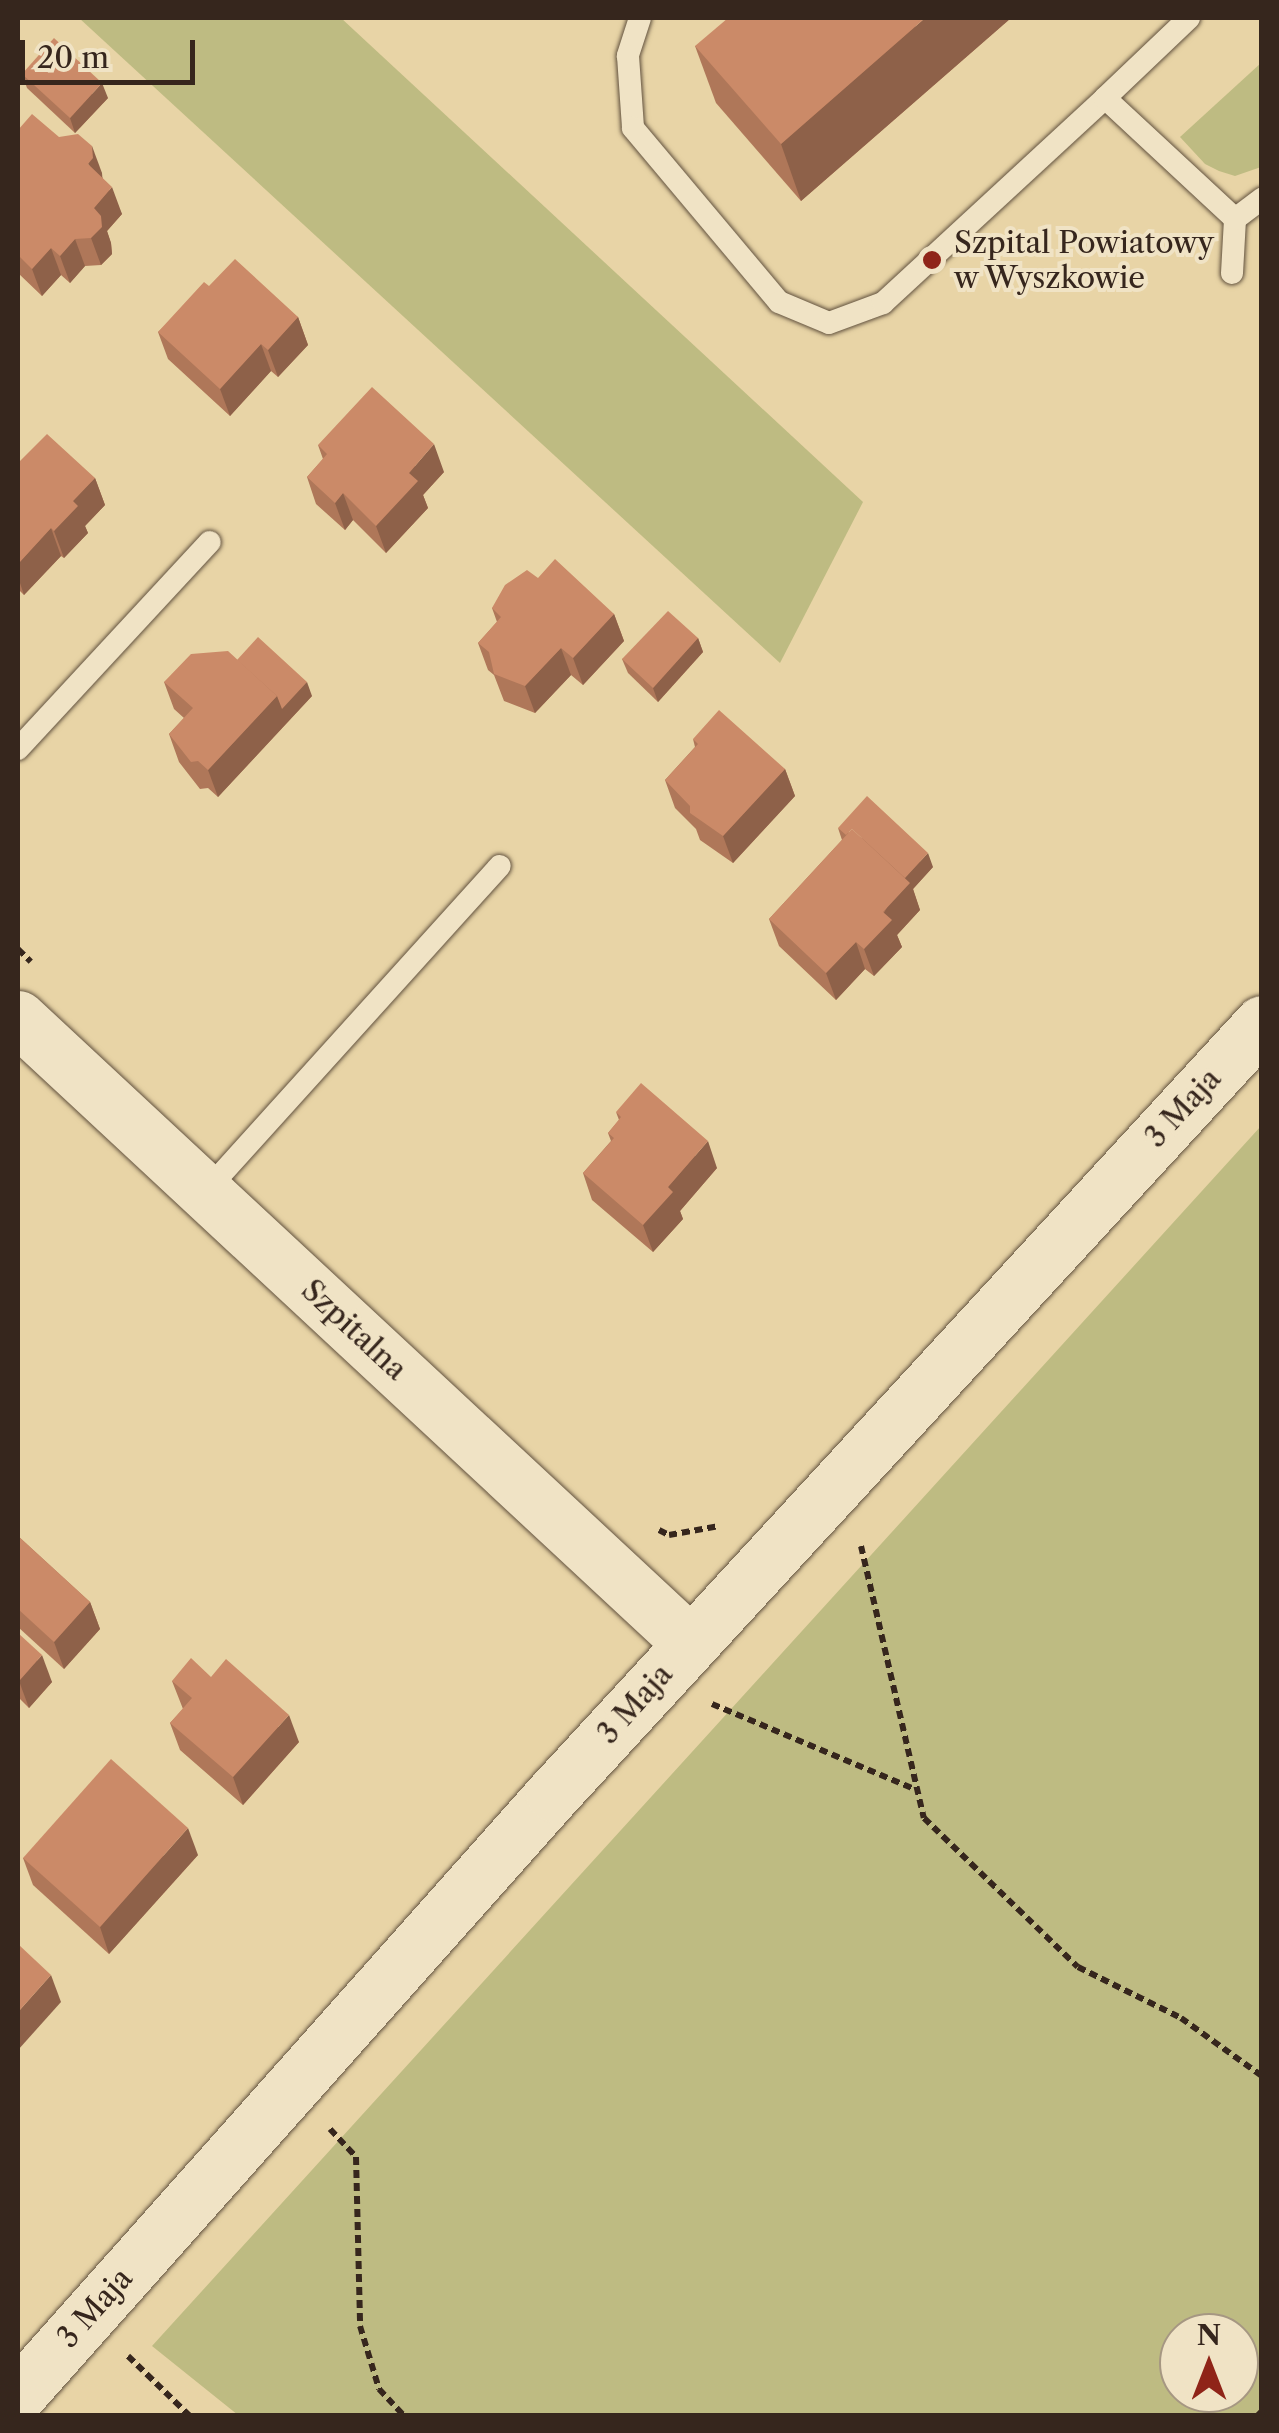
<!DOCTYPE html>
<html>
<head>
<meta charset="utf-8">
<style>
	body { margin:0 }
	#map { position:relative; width:1279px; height:2433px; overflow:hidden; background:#e8d4a6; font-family:"Libre Caslon Text",serif }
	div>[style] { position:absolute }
	.green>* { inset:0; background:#bebb82 }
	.path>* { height:6px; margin-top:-3px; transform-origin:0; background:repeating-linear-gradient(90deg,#36261d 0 8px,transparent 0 13px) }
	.roads { filter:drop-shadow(0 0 2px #62523f) drop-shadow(0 0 2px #62523f) }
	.service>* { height:22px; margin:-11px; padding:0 11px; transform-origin:11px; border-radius:11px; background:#f0e3c5 }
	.tertiary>* { height:55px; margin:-27.5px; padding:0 27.5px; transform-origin:27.5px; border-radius:27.5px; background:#f0e3c5 }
	.wall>* { inset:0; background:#af7759 }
	.shaded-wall>* { inset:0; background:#8e6149 }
	.building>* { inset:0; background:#cb8a68 }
	.dots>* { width:28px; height:28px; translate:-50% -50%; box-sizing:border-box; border:5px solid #f0e3c5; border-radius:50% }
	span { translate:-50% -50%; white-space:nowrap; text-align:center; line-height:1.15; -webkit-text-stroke:8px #f0e3c5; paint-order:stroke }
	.poi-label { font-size:30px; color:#36261d }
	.left { translate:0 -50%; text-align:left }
	.street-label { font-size:30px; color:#36261d }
	.frame { position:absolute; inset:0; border:20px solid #36261d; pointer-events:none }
	.north { position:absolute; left:1159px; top:2313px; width:100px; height:100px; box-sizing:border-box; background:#f0e3c5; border:2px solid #a69782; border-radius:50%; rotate:0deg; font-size:28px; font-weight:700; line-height:40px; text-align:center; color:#36261d }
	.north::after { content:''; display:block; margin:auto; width:35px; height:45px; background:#8f2418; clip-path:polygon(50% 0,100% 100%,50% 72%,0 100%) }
	.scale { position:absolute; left:20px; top:40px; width:175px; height:45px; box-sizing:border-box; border:5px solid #36261d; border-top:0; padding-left:12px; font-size:30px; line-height:35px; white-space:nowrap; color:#36261d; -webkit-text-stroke:8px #f0e3c5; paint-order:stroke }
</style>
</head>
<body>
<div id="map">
	<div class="green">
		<i style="clip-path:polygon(79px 18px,341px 18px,863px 502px,780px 663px)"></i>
		<i style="clip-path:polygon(1261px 63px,1261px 167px,1235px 176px,1219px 171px,1205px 164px,1180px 137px)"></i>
		<i style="clip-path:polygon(evenodd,1261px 1126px,1261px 2415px,238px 2415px,152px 2346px,1261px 1126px,1239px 2333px,1239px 2393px,1179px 2393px,1179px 2333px,1239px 2333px)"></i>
	</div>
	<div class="path">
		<i style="left:18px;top:949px;width:18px;rotate:45deg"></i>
		<i style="left:659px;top:1530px;width:11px;rotate:27deg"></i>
		<i style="left:669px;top:1535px;width:51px;rotate:-10.2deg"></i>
		<i style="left:861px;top:1546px;width:279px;rotate:77deg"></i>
		<i style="left:924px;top:1818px;width:214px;rotate:44.1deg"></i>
		<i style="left:1078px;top:1967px;width:115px;rotate:26.3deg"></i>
		<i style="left:1181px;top:2018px;width:100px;rotate:35.6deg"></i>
		<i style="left:712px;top:1704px;width:222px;rotate:22.8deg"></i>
		<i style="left:330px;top:2129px;width:38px;rotate:47deg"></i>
		<i style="left:356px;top:2157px;width:169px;rotate:88.6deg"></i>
		<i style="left:360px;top:2326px;width:66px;rotate:73.2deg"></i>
		<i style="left:379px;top:2389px;width:37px;rotate:47deg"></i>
		<i style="left:128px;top:2356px;width:86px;rotate:44.1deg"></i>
		<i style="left:1257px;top:2416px;width:7px;rotate:-45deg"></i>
	</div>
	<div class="roads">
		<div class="service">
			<i style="left:640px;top:18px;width:40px;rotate:108deg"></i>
			<i style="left:628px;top:56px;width:72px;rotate:86deg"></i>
			<i style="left:633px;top:128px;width:227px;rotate:50deg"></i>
			<i style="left:779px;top:302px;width:54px;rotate:22.8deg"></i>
			<i style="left:829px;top:323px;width:58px;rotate:-20.3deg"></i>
			<i style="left:883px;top:303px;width:302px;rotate:-42.7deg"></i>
			<i style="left:1189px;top:18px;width:116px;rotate:136.4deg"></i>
			<i style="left:1105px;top:98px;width:178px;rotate:42.9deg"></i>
			<i style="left:1232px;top:273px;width:54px;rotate:-86.8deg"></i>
			<i style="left:1235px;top:219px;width:34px;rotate:-37deg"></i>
			<i style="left:18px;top:749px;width:282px;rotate:-47.2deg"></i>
			<i style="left:206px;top:1191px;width:438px;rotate:-47.9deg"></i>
		</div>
		<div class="tertiary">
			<i style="left:18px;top:1018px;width:918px;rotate:42.92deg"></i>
			<i style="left:18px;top:2395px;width:805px;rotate:-48.33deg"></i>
			<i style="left:553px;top:1794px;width:1047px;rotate:-47.4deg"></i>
		</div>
	</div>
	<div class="wall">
		<i style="clip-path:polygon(1011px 18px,801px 201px,716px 103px,695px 46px)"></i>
		<i style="clip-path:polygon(22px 74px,108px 98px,75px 133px,27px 88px)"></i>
		<i style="clip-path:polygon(18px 130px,102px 173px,102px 177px,122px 214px,107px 231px,111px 243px,112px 254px,101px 265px,85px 266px,70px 283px,61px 275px,42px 296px,18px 273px)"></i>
		<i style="clip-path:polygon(209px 286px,298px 317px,308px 345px,278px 377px,271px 371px,230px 416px,168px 359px,158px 332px)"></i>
		<i style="clip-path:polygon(318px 445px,444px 472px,423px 495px,428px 508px,386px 553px,353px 520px,345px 530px,316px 504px,307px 477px,323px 459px)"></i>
		<i style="clip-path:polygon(18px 463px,95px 478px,105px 505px,85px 526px,88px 533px,64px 558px,61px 556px,24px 595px,18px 589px)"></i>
		<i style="clip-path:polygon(538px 578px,614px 614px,624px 641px,583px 685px,571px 675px,535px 713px,504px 701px,494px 675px,488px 670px,478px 643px,497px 622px,492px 608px)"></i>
		<i style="clip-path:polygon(698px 638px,703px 652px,658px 702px,628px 673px,622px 659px)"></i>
		<i style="clip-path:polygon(237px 660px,312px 696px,218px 797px,208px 788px,200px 789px,179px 762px,169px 734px,184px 718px,174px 709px,164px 682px)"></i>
		<i style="clip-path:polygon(693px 739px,785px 769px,795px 796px,733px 863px,700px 840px,696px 829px,675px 808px,665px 780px,695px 747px)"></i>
		<i style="clip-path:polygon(838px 828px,933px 867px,913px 889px,920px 910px,897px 935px,902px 947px,874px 976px,865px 969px,836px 1000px,779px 946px,769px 919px,842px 840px)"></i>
		<i style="clip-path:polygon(616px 1112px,717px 1168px,680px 1211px,683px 1219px,653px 1252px,592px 1200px,583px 1173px,611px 1141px,608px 1133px,619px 1120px)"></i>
		<i style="clip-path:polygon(18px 1536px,90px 1602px,100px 1629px,64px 1669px,18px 1627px)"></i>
		<i style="clip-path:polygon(18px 1633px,52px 1682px,29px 1708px,18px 1697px)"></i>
		<i style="clip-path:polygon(211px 1677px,299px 1742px,243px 1805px,180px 1750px,170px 1723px,183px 1709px,172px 1681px)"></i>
		<i style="clip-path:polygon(198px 1855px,109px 1954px,33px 1885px,23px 1858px)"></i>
	</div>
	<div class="shaded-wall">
		<i style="clip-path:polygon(925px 18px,1011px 18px,801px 201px,781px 144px)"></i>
		<i style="clip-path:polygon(102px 83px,108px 98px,75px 133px,70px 118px)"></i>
		<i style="clip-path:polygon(92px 146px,102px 173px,103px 185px,88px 164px)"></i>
		<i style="clip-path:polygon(112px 187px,122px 214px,107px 231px,111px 243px,112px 254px,101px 265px,91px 238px,94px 208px)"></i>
		<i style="clip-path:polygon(75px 239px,85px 266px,70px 283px,60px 256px)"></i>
		<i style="clip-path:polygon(51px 248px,61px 275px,42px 296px,32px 269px)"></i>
		<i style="clip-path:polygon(298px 317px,308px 345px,278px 377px,268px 350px)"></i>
		<i style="clip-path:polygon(261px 344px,271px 371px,230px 416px,220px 389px)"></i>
		<i style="clip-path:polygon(434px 444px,444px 472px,423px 495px,428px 508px,386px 553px,376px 526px,409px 473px)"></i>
		<i style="clip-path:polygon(95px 478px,105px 505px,85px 526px,88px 533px,64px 558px,54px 531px,73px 501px)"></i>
		<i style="clip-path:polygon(343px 493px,353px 520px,345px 530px,335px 503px)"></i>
		<i style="clip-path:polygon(51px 528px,61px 556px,24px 595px,18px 577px,18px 564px)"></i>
		<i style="clip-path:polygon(614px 614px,624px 641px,583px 685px,573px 658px)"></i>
		<i style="clip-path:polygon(698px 638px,703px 652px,658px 702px,653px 688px)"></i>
		<i style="clip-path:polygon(561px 648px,571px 675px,535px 713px,525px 686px)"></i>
		<i style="clip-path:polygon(307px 682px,312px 696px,218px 797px,208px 770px,277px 696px)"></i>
		<i style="clip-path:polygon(785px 769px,795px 796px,733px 863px,723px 836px)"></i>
		<i style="clip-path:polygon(928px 853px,933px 867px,913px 889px,920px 910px,897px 935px,902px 947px,874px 976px,864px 949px,901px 882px)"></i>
		<i style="clip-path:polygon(856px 942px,865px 969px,836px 1000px,826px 973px)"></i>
		<i style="clip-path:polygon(708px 1141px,717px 1168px,680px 1211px,683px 1219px,653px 1252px,643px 1225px,668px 1187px)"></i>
		<i style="clip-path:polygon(90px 1602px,100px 1629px,64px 1669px,54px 1642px)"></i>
		<i style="clip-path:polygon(42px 1655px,52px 1682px,29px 1708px,19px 1681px)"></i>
		<i style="clip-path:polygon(289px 1715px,299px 1742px,243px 1805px,233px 1777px)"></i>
		<i style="clip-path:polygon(188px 1828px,198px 1855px,109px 1954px,100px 1927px)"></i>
		<i style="clip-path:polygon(51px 1975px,61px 2002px,18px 2050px,18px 2012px)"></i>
	</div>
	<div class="building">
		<i style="clip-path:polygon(728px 18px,925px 18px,781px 144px,695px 46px)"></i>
		<i style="clip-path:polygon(54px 38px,102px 83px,70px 118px,22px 74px)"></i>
		<i style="clip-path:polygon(32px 114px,59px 137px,78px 134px,92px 146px,93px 158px,88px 164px,112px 187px,94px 208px,101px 216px,102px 227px,91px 238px,75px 239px,60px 256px,51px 248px,32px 269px,18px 255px,18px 130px)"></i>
		<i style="clip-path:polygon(235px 259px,298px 317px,268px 350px,261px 344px,220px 389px,158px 332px,204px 282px,209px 286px)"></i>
		<i style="clip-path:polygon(372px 387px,434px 444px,409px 473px,418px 481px,376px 526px,343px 493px,335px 503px,307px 477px,327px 454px,318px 445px)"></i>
		<i style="clip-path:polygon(47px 434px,95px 478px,73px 501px,78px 506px,54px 531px,51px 528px,18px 564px,18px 463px)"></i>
		<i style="clip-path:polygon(555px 559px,614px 614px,573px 658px,561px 648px,525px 686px,494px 674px,489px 652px,478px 643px,501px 617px,492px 608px,505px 585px,527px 570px,538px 578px)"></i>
		<i style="clip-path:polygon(668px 611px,698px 638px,653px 688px,622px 659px)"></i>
		<i style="clip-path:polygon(258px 637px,307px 682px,282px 709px,277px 696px,237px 660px)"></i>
		<i style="clip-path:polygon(228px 651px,277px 696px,208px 770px,198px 761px,191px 762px,169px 734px,193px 708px,164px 682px,191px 654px)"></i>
		<i style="clip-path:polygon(719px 710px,785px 769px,723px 836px,690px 813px,690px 806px,665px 780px,698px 744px,693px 739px)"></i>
		<i style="clip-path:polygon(867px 796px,928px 853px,905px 878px,852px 829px,846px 835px,838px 828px)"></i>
		<i style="clip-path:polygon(852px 829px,910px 883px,883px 912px,892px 920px,864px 949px,856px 942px,826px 973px,769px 919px)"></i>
		<i style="clip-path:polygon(641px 1083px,708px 1141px,668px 1187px,673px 1192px,643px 1225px,583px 1173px,614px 1138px,608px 1133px,621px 1117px,616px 1112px)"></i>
		<i style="clip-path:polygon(18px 1536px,90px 1602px,54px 1642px,18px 1609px)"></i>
		<i style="clip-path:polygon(18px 1633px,42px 1655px,19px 1681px,18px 1679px)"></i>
		<i style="clip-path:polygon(191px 1658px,211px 1677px,226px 1659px,289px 1715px,233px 1777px,170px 1723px,192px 1698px,172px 1681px)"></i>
		<i style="clip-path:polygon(111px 1759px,188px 1828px,100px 1927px,23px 1858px)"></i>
		<i style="clip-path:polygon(18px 1944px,51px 1975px,18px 2012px)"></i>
	</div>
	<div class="dots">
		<i style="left:932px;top:260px;background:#8f2418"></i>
	</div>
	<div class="poi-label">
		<span class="left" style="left:954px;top:260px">Szpital Powiatowy<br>w Wyszkowie</span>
	</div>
	<div class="street-label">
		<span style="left:1183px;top:1108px;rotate:-47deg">3 Maja</span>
		<span style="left:354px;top:1330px;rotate:43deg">Szpitalna</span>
		<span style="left:635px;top:1704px;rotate:-48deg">3 Maja</span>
		<span style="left:95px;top:2308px;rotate:-48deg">3 Maja</span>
	</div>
	<div class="frame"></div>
	<div class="north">N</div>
	<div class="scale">20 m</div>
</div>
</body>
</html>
